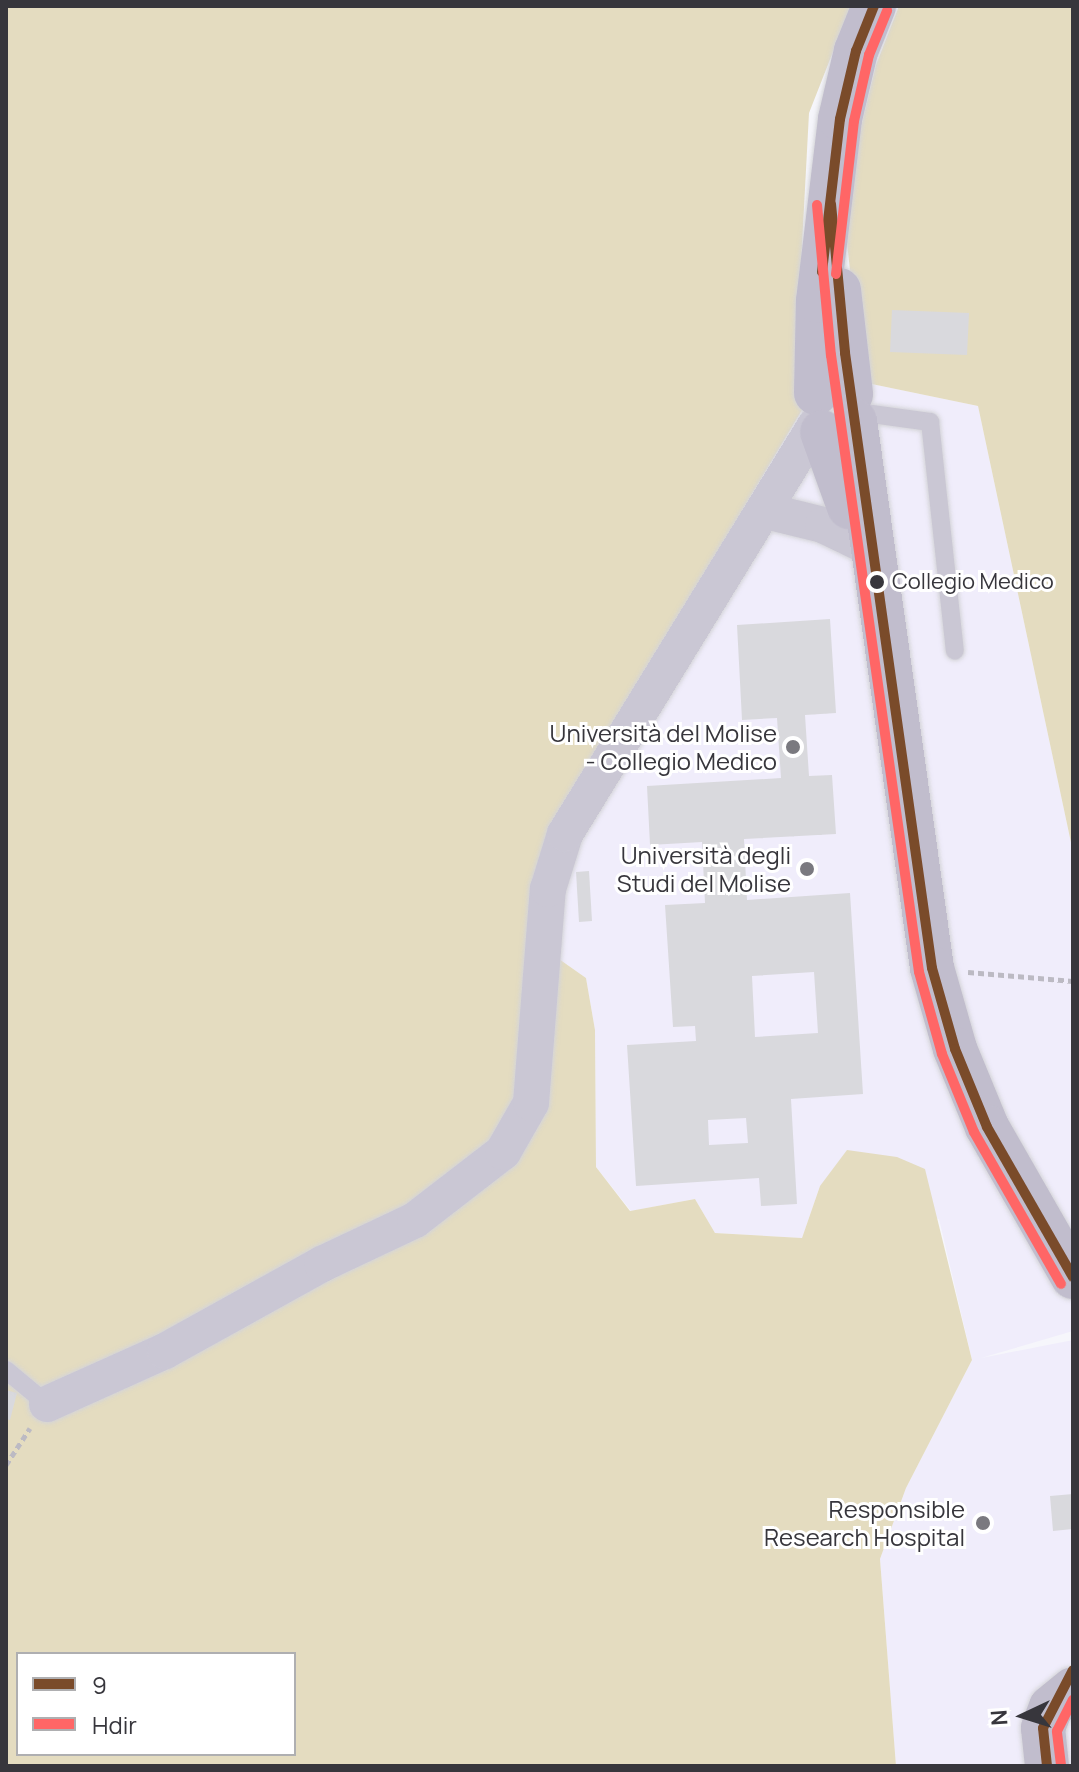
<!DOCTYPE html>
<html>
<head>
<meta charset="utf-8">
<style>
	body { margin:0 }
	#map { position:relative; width:1079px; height:1772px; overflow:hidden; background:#f6f6fb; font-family:Manrope,sans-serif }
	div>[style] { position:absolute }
	.built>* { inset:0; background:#f0edfb }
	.green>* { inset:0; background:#e4dcc0 }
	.building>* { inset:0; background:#d9d9dd }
	.path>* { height:5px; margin-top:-2.5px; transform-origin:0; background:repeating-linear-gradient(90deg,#bcbac3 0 6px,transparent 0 10px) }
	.roads { filter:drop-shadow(0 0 2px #d4d4d8) drop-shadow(0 0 2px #d4d4d8) }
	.lane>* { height:18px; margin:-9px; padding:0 9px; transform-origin:9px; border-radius:9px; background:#cac7d4 }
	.street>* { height:36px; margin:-18px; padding:0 18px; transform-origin:18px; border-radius:18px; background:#cac7d4 }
	.secondary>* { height:44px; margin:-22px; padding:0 22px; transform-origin:22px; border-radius:22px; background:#c1bdcd }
	.bus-1>* { height:10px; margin:-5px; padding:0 5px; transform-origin:5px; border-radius:5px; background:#7a4b2a }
	.bus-2>* { height:10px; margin:-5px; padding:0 5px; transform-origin:5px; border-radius:5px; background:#f66 }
	.dots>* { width:22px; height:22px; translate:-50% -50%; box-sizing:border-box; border:4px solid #fff; border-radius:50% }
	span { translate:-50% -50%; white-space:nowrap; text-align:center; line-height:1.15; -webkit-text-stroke:6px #fff; paint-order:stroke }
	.bus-label { font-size:22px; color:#37363c }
	.left { translate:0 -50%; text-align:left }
	.poi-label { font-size:24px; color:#37363c }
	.right { translate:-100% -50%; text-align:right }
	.frame { position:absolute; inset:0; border:8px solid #37363c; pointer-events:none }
	.legend { position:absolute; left:16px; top:1652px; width:280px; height:104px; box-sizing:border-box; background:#fff; border:2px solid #afafb1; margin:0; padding:10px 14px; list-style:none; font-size:24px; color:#37363c }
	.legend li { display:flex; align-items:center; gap:16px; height:40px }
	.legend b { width:40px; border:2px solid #afafb1 }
	.north { position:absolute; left:983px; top:1676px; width:80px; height:80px; -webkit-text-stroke:6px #fff; paint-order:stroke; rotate:266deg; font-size:22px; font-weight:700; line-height:32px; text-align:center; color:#37363c }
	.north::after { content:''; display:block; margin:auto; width:28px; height:36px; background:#37363c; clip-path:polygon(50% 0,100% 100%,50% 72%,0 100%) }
</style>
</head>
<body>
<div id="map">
	<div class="built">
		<i style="clip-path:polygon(862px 382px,978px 406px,1073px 852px,1073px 1331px,981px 1358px,1073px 1340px,1073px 1766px,896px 1766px,880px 1559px,906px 1488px,972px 1360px,939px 1219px,820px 1186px,802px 1238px,715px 1233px,695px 1199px,631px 1211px,596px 1167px,595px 1030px,586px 978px,549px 952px,535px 886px,675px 620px,790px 426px,805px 405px)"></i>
	</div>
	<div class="green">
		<i style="clip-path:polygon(evenodd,6px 6px,851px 6px,809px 113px,796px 359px,805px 405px,570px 799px,549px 952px,586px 978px,595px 1030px,596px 1167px,630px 1211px,695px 1199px,715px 1233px,802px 1238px,820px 1186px,847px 1150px,897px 1157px,925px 1169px,972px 1360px,906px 1488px,880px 1559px,896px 1766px,6px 1766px,6px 6px,18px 1654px,294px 1654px,294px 1754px,18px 1754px,18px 1654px)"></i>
		<i style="clip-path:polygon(899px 6px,1073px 6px,1073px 852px,978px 406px,862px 382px,845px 224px,853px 160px,876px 65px)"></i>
	</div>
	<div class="building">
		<i style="clip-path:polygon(892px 310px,969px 313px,967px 355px,890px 352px)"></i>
		<i style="clip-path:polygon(evenodd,830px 619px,836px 713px,805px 715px,809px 776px,832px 775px,836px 834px,744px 839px,747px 900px,850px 893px,863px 1094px,791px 1099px,797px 1204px,761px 1206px,759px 1178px,636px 1186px,627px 1045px,696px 1041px,695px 1026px,673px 1027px,665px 905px,705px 903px,702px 842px,650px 845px,647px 786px,781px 778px,777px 718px,742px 720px,737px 625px,830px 619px,814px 972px,818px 1033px,755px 1037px,752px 976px,814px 972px,830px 619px,746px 1118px,748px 1143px,709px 1145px,708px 1120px,746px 1118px)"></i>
		<i style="clip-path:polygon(589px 871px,592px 921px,579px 922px,576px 872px)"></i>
		<i style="clip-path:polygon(6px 1390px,17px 1393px,10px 1420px,6px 1419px)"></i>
		<i style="clip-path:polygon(1073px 1494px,1073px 1529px,1053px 1531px,1050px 1496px)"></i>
	</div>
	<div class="path">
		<i style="left:968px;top:972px;width:105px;rotate:4.9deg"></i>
		<i style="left:6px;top:1465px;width:44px;rotate:-57deg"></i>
	</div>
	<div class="roads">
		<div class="lane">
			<i style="left:857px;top:412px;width:74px;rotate:7.8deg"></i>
			<i style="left:930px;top:422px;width:230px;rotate:83.8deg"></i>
			<i style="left:6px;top:1370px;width:53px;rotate:39.7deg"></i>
		</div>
		<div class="street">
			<i style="left:766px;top:511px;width:59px;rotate:13.8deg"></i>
			<i style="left:823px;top:525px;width:41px;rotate:25.9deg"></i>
			<i style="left:47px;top:1404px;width:129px;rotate:-24.2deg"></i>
			<i style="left:165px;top:1351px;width:179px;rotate:-29deg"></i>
			<i style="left:322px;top:1264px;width:103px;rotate:-25.3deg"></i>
			<i style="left:415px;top:1220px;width:111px;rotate:-37.7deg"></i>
			<i style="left:503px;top:1152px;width:56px;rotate:-60.3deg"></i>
			<i style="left:531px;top:1103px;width:215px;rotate:-85.5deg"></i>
			<i style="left:548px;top:889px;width:58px;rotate:-72.8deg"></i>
			<i style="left:565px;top:834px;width:479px;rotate:-58.5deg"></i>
		</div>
		<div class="secondary">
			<i style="left:839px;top:290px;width:105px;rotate:83.4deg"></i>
			<i style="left:816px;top:393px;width:92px;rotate:-88.8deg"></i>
			<i style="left:818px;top:301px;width:183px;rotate:-83.1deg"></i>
			<i style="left:840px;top:119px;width:70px;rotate:-76.8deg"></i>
			<i style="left:856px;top:51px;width:48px;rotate:-68.2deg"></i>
			<i style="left:855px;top:421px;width:552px;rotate:81.99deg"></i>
			<i style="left:932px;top:968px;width:84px;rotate:74.1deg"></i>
			<i style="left:955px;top:1049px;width:84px;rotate:67.7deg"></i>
			<i style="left:987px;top:1127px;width:173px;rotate:60.2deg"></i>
			<i style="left:822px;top:432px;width:80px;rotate:70.2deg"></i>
			<i style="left:1047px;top:1766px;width:38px;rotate:-96deg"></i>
			<i style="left:1043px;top:1728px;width:22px;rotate:-69deg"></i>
			<i style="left:1051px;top:1707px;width:28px;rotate:-39deg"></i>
		</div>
	</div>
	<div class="bus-1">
		<i style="left:831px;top:204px;width:150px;rotate:84.6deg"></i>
		<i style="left:845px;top:353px;width:621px;rotate:81.95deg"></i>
		<i style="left:932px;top:968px;width:84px;rotate:74.1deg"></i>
		<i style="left:955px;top:1049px;width:84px;rotate:67.7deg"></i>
		<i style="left:987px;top:1127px;width:173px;rotate:60.2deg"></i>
		<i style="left:822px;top:272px;width:154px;rotate:-83.3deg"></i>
		<i style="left:840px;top:119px;width:70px;rotate:-76.8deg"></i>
		<i style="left:856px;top:51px;width:48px;rotate:-68.2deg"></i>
		<i style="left:1047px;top:1766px;width:38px;rotate:-96deg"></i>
		<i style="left:1043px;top:1728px;width:65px;rotate:-62.7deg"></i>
	</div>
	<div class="bus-2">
		<i style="left:817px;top:205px;width:151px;rotate:84.7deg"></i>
		<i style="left:831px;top:355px;width:623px;rotate:81.88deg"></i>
		<i style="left:919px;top:972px;width:85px;rotate:74.3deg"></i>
		<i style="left:942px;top:1054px;width:84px;rotate:67.7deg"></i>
		<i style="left:974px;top:1132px;width:175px;rotate:60.2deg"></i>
		<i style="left:836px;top:274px;width:154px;rotate:-83.3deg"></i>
		<i style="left:854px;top:121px;width:68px;rotate:-77.2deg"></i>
		<i style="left:869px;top:55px;width:48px;rotate:-67.8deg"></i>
		<i style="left:1061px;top:1765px;width:34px;rotate:-97deg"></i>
		<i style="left:1057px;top:1731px;width:35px;rotate:-63deg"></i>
	</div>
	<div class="dots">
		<i style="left:877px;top:582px;background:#37363c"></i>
		<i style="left:793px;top:747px;background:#7a797f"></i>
		<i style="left:807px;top:869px;background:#7a797f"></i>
		<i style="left:983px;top:1523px;background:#7a797f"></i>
	</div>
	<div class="bus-label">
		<span class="left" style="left:892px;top:582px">Collegio Medico</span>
	</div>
	<div class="poi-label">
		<span class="right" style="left:777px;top:747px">Università del Molise<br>- Collegio Medico</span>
		<span class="right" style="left:791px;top:869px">Università degli<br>Studi del Molise</span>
		<span class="right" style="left:965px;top:1523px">Responsible<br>Research Hospital</span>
	</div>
	<div class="frame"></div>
	<ul class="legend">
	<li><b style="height:10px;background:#7a4b2a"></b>9</li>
	<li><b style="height:10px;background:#f66"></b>Hdir</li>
	</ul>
	<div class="north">N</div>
</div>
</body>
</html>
